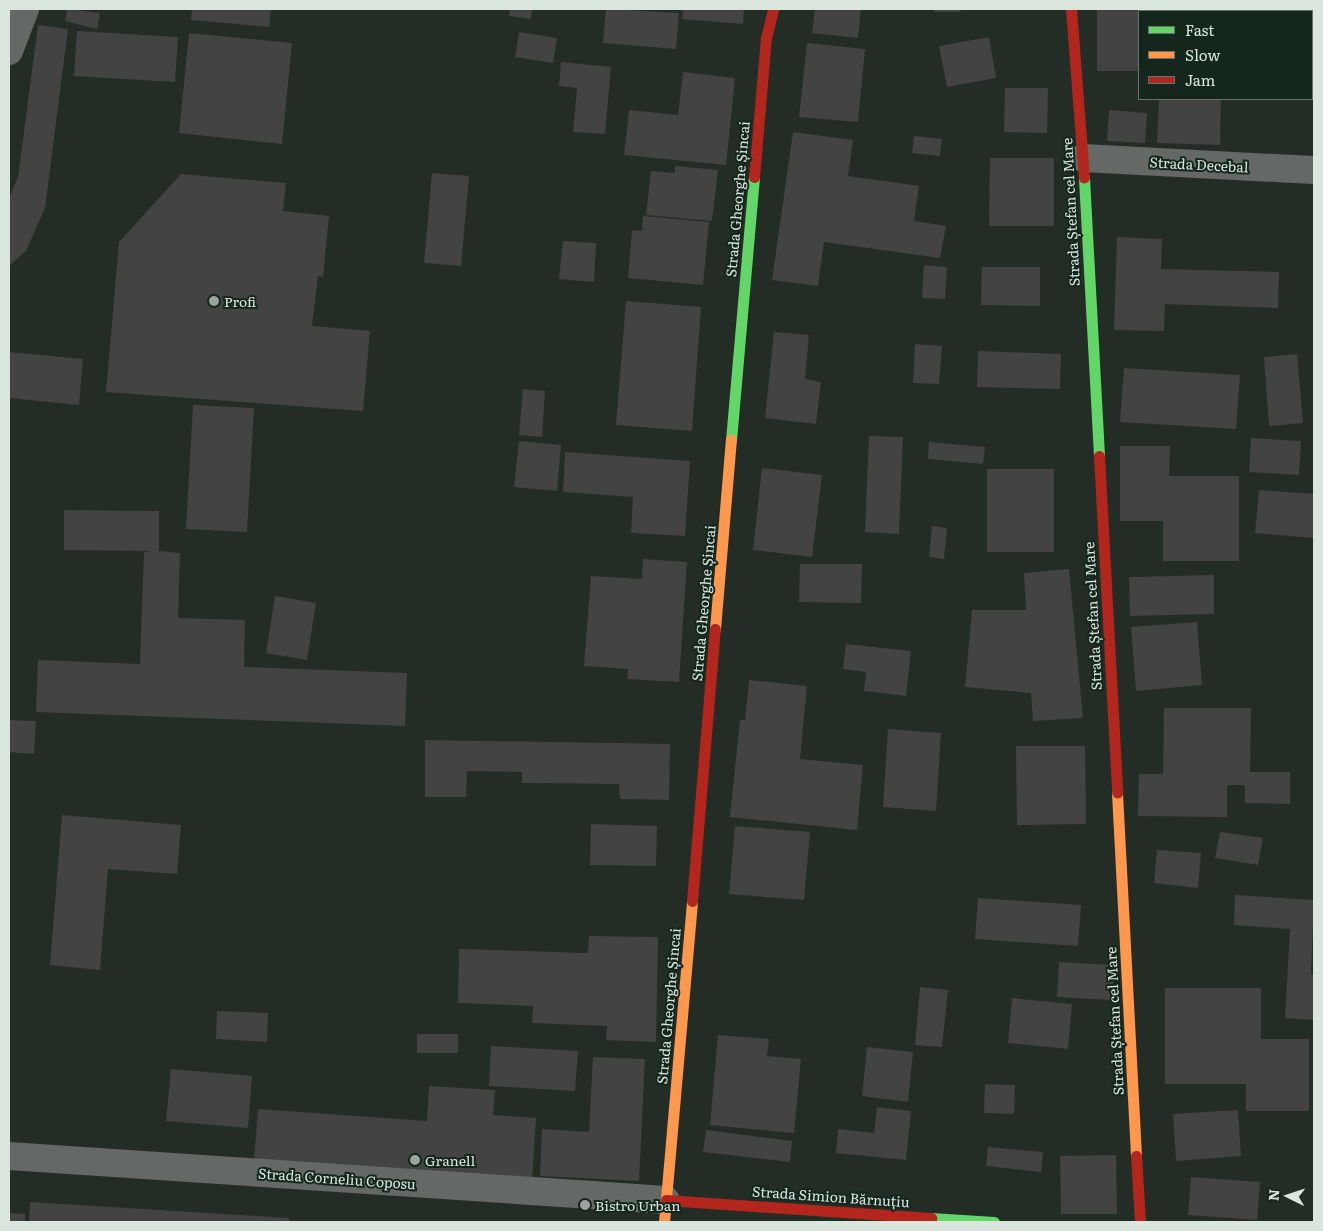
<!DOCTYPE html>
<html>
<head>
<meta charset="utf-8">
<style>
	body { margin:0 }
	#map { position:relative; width:1323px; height:1231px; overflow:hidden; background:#232d26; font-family:Literata,serif }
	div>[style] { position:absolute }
	.building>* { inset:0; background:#424342 }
	.street>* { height:28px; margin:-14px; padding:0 14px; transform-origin:14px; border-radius:14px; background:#646866 }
	.fast>* { height:11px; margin:-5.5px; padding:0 5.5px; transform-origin:5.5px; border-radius:5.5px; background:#63d668 }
	.slow>* { height:11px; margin:-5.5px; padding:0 5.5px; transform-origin:5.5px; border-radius:5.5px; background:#ff974d }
	.jam>* { height:11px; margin:-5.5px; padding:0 5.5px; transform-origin:5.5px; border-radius:5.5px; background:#b3261e }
	.dots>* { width:14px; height:14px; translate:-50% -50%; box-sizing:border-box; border:2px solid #15271c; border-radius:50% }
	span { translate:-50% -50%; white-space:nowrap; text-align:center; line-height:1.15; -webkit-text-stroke:4px #15271c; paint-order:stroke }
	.street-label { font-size:14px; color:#d9e5dd }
	.poi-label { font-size:14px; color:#d9e5dd }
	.left { translate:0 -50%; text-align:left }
	.frame { position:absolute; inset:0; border:10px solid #d9e5dd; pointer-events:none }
	.legend { position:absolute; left:1138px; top:10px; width:175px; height:90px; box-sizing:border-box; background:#15271c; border:1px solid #637369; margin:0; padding:6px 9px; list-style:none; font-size:15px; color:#d9e5dd }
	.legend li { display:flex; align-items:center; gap:10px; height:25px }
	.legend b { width:25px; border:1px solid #637369 }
	.north { position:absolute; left:1263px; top:1171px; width:50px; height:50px; -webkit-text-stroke:4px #15271c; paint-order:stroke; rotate:274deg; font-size:14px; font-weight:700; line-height:20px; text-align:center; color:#d9e5dd }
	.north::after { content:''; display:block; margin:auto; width:18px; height:22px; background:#d9e5dd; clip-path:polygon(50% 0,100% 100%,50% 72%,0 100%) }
</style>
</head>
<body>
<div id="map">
	<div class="building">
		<i style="clip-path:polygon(67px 9px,100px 13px,97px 29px,65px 21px)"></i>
		<i style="clip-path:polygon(192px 9px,271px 9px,269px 27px,191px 20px)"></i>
		<i style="clip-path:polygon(510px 9px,532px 9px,531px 19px,509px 16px)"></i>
		<i style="clip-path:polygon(606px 9px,679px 13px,676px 49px,603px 43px)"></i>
		<i style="clip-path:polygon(683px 9px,744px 9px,743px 24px,682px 19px)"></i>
		<i style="clip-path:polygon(815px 9px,861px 9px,858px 38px,812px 33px)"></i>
		<i style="clip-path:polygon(934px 9px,961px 9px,960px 12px,934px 12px)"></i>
		<i style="clip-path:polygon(1097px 9px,1186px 9px,1186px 11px,1139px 11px,1139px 71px,1097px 71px)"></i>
		<i style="clip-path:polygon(1203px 9px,1240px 9px,1203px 11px)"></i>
		<i style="clip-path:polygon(38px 25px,68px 29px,45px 208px,26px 251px,9px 266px,9px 198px,18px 177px)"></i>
		<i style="clip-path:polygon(77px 31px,178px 37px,175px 82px,74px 76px)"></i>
		<i style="clip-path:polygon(519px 32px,557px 38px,553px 63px,515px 57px)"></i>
		<i style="clip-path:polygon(189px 33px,292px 43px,282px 144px,179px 133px)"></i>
		<i style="clip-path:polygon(989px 37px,996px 78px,947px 87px,939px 46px)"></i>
		<i style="clip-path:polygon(807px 43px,865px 49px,858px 122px,799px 117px)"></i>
		<i style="clip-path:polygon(561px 62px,611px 67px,605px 134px,573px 132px,577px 88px,559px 86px)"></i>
		<i style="clip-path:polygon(683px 72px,735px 78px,726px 165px,624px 155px,629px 110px,678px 115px)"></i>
		<i style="clip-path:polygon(1005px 88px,1048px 88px,1047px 133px,1004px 132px)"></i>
		<i style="clip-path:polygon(1159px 99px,1221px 99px,1220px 145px,1157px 143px)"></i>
		<i style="clip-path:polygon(1109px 110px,1147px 113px,1145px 143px,1107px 141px)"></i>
		<i style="clip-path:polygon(793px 132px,853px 140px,848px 176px,919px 186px,914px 221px,946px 226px,940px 258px,824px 242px,818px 286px,772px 280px)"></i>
		<i style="clip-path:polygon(914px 136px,942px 139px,940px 156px,912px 153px)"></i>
		<i style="clip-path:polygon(990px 158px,1054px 158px,1054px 226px,989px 226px)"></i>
		<i style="clip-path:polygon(675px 166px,718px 170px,712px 221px,646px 215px,651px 171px,675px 173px)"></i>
		<i style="clip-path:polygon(432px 173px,469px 176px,461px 266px,424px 263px)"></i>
		<i style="clip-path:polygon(181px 174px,286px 183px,283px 211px,329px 216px,323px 277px,318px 276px,312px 326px,370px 331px,363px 411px,106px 392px,119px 242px)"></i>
		<i style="clip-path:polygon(643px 216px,709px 222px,703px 285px,628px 278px,632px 230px,642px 231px)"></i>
		<i style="clip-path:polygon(1117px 237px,1162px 239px,1161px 269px,1279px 272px,1278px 308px,1165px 304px,1164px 331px,1114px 330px)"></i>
		<i style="clip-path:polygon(563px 241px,596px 243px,594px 282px,559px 279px)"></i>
		<i style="clip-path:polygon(924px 265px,947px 267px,945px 299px,922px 298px)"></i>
		<i style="clip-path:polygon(982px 267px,1040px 267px,1040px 306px,981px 305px)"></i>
		<i style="clip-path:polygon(626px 301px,701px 307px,692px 431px,616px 425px)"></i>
		<i style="clip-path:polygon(774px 332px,809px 335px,805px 379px,821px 382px,816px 424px,765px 418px)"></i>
		<i style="clip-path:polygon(915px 344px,942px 346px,939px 384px,913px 383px)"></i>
		<i style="clip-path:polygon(978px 351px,1061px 354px,1060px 389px,977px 387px)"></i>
		<i style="clip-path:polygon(9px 352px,83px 359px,79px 405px,9px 398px)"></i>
		<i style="clip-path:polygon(1297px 354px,1303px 423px,1269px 426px,1264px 357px)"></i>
		<i style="clip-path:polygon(1124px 368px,1240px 375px,1236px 429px,1120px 422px)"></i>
		<i style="clip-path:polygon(523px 389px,545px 391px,542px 437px,519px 435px)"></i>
		<i style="clip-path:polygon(193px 405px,254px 408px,247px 532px,186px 529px)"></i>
		<i style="clip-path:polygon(869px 436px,903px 437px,899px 534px,865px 532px)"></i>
		<i style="clip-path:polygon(1251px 438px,1301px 441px,1299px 475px,1249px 472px)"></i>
		<i style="clip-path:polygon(519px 441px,561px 445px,557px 491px,514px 487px)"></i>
		<i style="clip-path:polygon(929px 442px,985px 447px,983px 464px,928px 459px)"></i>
		<i style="clip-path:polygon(1120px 446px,1170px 446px,1169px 476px,1239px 476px,1239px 561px,1163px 561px,1163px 521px,1120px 521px)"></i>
		<i style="clip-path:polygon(565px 452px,690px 461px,685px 536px,631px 533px,633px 497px,563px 492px)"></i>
		<i style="clip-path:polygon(762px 468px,822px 475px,812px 557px,753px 550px)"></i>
		<i style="clip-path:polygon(987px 469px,1054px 469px,1054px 552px,987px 552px)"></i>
		<i style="clip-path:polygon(1259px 490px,1314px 494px,1314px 538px,1255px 533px)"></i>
		<i style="clip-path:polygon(64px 510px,159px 511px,159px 551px,180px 553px,178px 618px,245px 620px,244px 667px,407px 673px,405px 726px,36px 712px,38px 660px,140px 664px,144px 552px,152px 551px,64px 550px)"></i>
		<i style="clip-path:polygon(932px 526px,947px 528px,944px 559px,929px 557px)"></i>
		<i style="clip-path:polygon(643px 559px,687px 562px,679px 682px,627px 679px,628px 669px,584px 666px,591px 576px,642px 579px)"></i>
		<i style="clip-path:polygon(800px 564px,862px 564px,861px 603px,799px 602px)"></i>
		<i style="clip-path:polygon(1069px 569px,1083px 718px,1033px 721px,1031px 693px,965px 687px,972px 610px,1026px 610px,1024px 573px)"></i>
		<i style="clip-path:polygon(1214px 575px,1214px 614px,1130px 616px,1129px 577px)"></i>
		<i style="clip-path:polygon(275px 596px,316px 603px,307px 660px,266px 653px)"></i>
		<i style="clip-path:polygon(1197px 622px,1202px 685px,1136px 691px,1131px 627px)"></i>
		<i style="clip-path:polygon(846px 644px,911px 651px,906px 696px,864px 691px,866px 672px,843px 669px)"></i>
		<i style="clip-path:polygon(749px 680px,807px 686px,800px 759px,863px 765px,857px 830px,730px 817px,740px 720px,745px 720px)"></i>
		<i style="clip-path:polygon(1164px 708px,1251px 708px,1250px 772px,1290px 772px,1290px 804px,1245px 803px,1245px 785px,1227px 785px,1227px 817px,1138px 816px,1139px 774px,1163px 774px)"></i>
		<i style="clip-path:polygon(9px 720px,36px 721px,34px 754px,9px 752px)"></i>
		<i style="clip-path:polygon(888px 729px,941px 733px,936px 811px,883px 807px)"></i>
		<i style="clip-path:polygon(425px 740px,670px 744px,669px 800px,620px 799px,619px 784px,522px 783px,522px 772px,467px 771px,466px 797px,425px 797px)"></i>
		<i style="clip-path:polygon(1016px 746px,1085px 746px,1086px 824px,1017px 825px)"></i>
		<i style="clip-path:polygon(62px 815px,181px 825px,177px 874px,108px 869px,100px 970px,50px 965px)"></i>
		<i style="clip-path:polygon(591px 824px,657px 826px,656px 866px,590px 865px)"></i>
		<i style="clip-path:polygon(735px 826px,810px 832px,804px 900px,729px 894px)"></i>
		<i style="clip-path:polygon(1220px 832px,1263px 838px,1258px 865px,1215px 858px)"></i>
		<i style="clip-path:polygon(1157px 850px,1201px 853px,1198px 888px,1154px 883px)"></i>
		<i style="clip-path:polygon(1235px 895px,1314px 900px,1311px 974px,1314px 975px,1314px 1020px,1285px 1018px,1290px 929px,1234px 925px)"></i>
		<i style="clip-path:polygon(978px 898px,1081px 905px,1078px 946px,975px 939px)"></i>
		<i style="clip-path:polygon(589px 936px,658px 937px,656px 1042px,606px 1040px,607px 1026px,532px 1023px,533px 1006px,458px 1003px,459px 949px,588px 953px)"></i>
		<i style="clip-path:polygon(1059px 962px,1114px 965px,1112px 1000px,1057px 997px)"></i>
		<i style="clip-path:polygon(920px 987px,948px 990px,942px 1047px,915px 1045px)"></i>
		<i style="clip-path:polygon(1165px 988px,1261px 988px,1261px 1039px,1309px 1039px,1309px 1111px,1246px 1111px,1246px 1084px,1165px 1084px)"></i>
		<i style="clip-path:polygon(1012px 998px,1072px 1004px,1068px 1049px,1008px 1043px)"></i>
		<i style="clip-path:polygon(217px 1011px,268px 1013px,267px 1042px,216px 1039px)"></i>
		<i style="clip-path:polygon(417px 1034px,458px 1034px,458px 1053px,417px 1053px)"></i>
		<i style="clip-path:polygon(718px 1035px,769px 1039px,767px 1056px,801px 1059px,794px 1133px,710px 1125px)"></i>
		<i style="clip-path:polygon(491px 1046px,578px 1051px,575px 1091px,489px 1086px)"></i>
		<i style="clip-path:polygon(867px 1047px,913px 1052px,908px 1102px,862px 1096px)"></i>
		<i style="clip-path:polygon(593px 1057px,645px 1059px,639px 1181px,540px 1176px,542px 1129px,589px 1132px)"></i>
		<i style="clip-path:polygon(171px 1069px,252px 1076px,248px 1128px,166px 1121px)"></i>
		<i style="clip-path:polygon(985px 1084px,1015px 1085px,1014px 1114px,984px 1113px)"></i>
		<i style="clip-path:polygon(429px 1086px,495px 1090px,493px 1115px,536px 1118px,532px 1181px,254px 1162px,258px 1109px,427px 1121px)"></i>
		<i style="clip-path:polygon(877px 1107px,911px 1111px,906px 1160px,836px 1153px,838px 1129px,874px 1133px)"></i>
		<i style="clip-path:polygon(1238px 1110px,1241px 1156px,1176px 1161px,1173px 1114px)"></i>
		<i style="clip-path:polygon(706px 1130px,792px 1141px,790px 1162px,703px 1152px)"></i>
		<i style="clip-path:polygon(988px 1147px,1043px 1152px,1041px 1172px,986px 1166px)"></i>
		<i style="clip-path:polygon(1116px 1155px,1117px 1214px,1061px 1214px,1060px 1156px)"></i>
		<i style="clip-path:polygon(1191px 1177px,1260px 1182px,1257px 1220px,1188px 1215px)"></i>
		<i style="clip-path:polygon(30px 1202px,289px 1218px,289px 1222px,29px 1222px)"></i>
		<i style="clip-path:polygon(9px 1213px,25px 1214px,25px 1222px,9px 1222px)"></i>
	</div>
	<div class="street">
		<i style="left:9px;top:51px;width:45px;rotate:-69.1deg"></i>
		<i style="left:1083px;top:158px;width:231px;rotate:3deg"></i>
		<i style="left:9px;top:1156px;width:658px;rotate:3.83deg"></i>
	</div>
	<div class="fast">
		<i style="left:1084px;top:178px;width:278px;rotate:86.9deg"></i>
		<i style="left:731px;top:440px;width:264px;rotate:-85deg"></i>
		<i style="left:931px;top:1218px;width:63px;rotate:3.6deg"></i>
	</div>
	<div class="slow">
		<i style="left:715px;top:629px;width:190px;rotate:-85.2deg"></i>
		<i style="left:1117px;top:793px;width:363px;rotate:87deg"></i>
		<i style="left:664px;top:1222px;width:322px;rotate:-85deg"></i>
	</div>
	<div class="jam">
		<i style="left:1071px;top:9px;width:169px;rotate:85.6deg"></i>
		<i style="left:754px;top:177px;width:140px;rotate:-85.1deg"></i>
		<i style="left:766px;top:38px;width:30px;rotate:-76deg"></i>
		<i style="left:1099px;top:456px;width:337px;rotate:86.9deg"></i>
		<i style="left:692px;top:901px;width:273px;rotate:-85.2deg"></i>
		<i style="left:1136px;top:1156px;width:66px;rotate:86.5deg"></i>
		<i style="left:666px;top:1200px;width:266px;rotate:3.9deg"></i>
	</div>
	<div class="dots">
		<i style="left:214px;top:301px;background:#99a59d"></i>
		<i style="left:415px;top:1160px;background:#99a59d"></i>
		<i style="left:585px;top:1205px;background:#99a59d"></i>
	</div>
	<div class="street-label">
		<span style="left:1199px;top:164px;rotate:3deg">Strada Decebal</span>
		<span style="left:737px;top:199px;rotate:-85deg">Strada Gheorghe Șincai</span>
		<span style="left:1070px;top:212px;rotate:-93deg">Strada Ștefan cel Mare</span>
		<span style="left:703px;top:603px;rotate:-85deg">Strada Gheorghe Șincai</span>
		<span style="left:1092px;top:616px;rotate:-93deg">Strada Ștefan cel Mare</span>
		<span style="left:668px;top:1006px;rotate:-85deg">Strada Gheorghe Șincai</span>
		<span style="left:1114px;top:1021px;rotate:-93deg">Strada Ștefan cel Mare</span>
		<span style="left:337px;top:1178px;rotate:4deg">Strada Corneliu Coposu</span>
		<span style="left:831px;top:1196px;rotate:4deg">Strada Simion Bărnuțiu</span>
	</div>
	<div class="poi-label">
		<span class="left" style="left:224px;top:301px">Profi</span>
		<span class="left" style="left:425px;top:1160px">Granell</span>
		<span class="left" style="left:595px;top:1205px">Bistro Urban</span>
	</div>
	<div class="frame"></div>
	<ul class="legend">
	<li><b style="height:6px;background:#63d668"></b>Fast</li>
	<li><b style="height:6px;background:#ff974d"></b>Slow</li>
	<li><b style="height:6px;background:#b3261e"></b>Jam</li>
	</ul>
	<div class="north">N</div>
</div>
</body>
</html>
